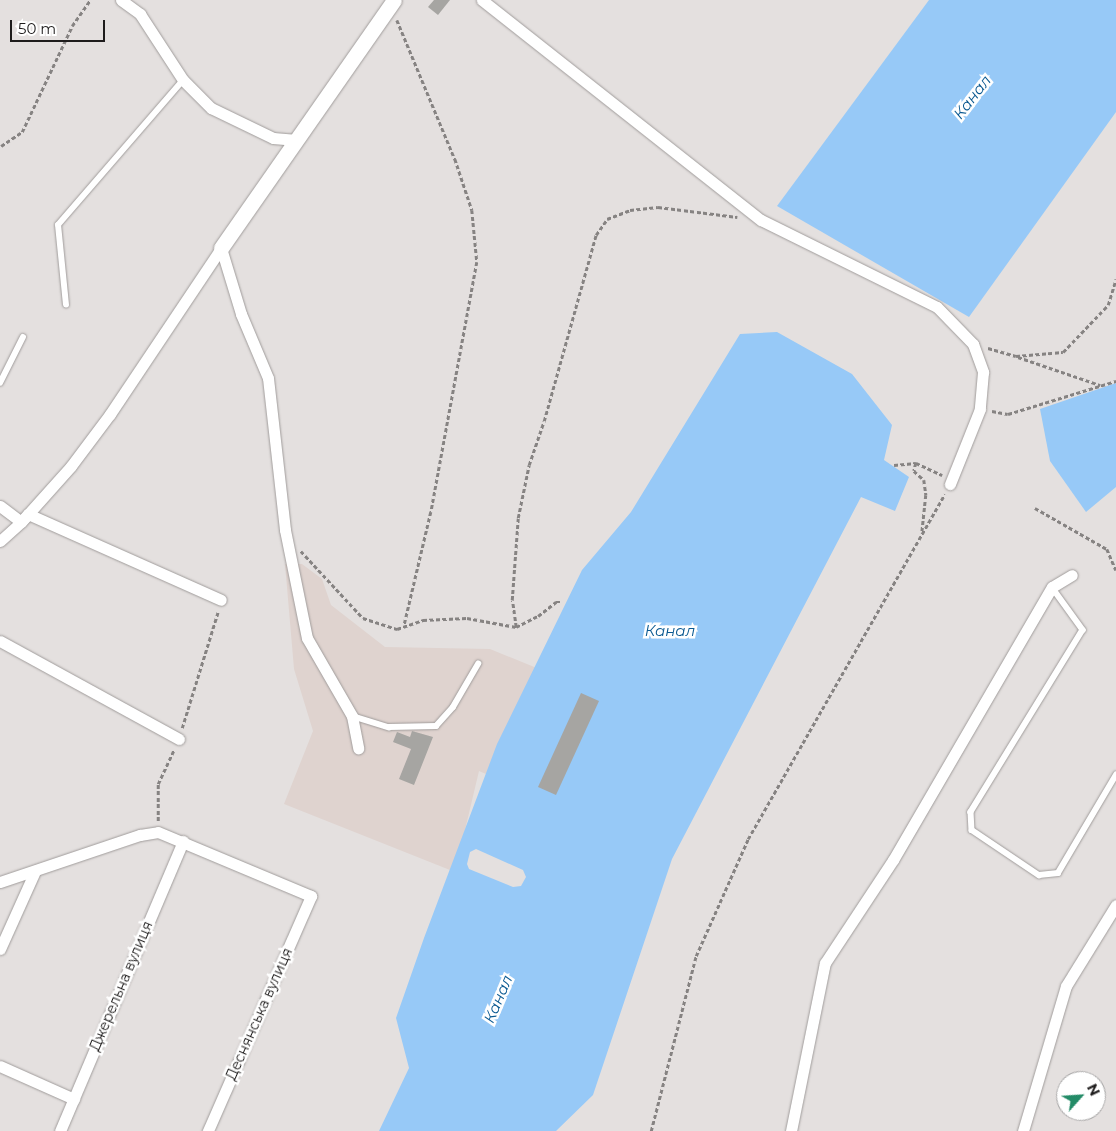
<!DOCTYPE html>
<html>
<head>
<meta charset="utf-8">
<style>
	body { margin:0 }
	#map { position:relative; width:1116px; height:1131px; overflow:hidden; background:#e4e0df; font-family:Montserrat,sans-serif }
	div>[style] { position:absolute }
	.built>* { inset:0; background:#dfd3cf }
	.water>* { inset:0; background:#97c9f7 }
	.pier>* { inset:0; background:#e4e0df }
	.building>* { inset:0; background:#a6a5a2 }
	.path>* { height:2.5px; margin-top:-1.25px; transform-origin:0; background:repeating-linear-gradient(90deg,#868382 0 4px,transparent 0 6.5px) }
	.roads { filter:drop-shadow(0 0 1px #a09c9b) drop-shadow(0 0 1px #a09c9b) }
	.service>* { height:5.5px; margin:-2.75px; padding:0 2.75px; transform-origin:2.75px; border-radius:2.75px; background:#fff }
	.minor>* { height:11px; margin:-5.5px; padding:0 5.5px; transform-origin:5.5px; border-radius:5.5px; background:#fff }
	.tertiary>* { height:15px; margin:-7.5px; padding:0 7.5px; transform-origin:7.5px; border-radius:7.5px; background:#fff }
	span { translate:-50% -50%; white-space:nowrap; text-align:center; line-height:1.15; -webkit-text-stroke:5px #fff; paint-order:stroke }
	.street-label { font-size:14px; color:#1e1c1c }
	.water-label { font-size:15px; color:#0a5991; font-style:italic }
	.north { position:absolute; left:1056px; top:1071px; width:50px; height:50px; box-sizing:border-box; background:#fff; border:1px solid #a5a4a4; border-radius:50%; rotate:64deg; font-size:14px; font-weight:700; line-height:20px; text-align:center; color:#1e1c1c }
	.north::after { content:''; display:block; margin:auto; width:18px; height:22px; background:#238b67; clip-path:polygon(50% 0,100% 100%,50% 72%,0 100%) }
	.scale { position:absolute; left:10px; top:20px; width:95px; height:22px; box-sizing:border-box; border:2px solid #1e1c1c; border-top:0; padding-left:6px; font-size:15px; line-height:18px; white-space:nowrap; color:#1e1c1c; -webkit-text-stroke:4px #fff; paint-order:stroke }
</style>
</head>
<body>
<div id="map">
	<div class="built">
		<i style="clip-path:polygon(285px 564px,302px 564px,322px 579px,331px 605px,385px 647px,490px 649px,605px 696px,561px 806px,479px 771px,455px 872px,284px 804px,313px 731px,294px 669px)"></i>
	</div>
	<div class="water">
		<i style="clip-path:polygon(929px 0,1116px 0,1116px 112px,969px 317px,777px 206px)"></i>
		<i style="clip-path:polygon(777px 332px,852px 374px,892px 425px,884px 460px,909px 477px,895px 511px,861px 497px,672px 859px,593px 1095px,556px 1131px,379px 1131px,409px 1068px,396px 1018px,424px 938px,497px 744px,582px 570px,631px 512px,740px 334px)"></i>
		<i style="clip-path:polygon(1116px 383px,1116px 487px,1086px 512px,1050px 461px,1040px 409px)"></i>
	</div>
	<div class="pier">
		<i style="clip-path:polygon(476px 849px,523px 870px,526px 877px,521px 886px,513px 887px,469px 869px,467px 864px,470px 852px)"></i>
	</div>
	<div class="building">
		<i style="clip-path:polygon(434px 0,450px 0,438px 15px,428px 7px)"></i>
		<i style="clip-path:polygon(581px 693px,599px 701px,556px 795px,538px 787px)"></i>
		<i style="clip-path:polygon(412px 731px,433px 737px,414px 785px,399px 779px,411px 749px,393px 742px,397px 732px,410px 737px)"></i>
	</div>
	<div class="path">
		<i style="left:397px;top:20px;width:151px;rotate:67.4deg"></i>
		<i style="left:455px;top:159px;width:54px;rotate:71.6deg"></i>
		<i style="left:472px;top:210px;width:52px;rotate:84.5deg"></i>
		<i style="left:477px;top:262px;width:254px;rotate:100.4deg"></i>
		<i style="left:431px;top:512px;width:117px;rotate:103.3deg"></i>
		<i style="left:1px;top:146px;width:25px;rotate:-34deg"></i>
		<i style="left:22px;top:132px;width:117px;rotate:-64.7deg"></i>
		<i style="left:72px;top:26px;width:32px;rotate:-55deg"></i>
		<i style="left:988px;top:348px;width:29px;rotate:16deg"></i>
		<i style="left:1016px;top:356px;width:47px;rotate:-4.9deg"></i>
		<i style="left:1063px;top:352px;width:65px;rotate:-46.2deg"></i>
		<i style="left:1108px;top:305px;width:27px;rotate:-73deg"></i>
		<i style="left:1018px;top:357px;width:87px;rotate:18.9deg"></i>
		<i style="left:992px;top:411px;width:16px;rotate:11deg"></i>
		<i style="left:1008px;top:414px;width:113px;rotate:-17deg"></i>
		<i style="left:916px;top:463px;width:8px;rotate:104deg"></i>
		<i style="left:914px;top:471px;width:13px;rotate:42deg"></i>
		<i style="left:924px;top:480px;width:15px;rotate:82deg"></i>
		<i style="left:926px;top:495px;width:39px;rotate:96deg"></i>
		<i style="left:894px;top:465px;width:22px;rotate:-5deg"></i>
		<i style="left:916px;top:463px;width:29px;rotate:25deg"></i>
		<i style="left:1035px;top:508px;width:83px;rotate:29.7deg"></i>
		<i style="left:1107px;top:549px;width:23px;rotate:67deg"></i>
		<i style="left:301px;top:551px;width:91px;rotate:47.2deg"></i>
		<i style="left:363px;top:618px;width:36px;rotate:18deg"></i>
		<i style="left:397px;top:629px;width:28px;rotate:-19deg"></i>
		<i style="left:423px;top:620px;width:44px;rotate:-2.6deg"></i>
		<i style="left:467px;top:618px;width:50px;rotate:10.4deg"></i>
		<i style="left:516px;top:627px;width:27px;rotate:-98deg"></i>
		<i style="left:512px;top:600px;width:82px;rotate:-85.8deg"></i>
		<i style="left:518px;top:518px;width:54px;rotate:-78.3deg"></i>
		<i style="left:529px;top:465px;width:46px;rotate:-71.2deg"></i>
		<i style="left:544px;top:421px;width:193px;rotate:-74.4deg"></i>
		<i style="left:596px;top:235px;width:19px;rotate:-55deg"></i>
		<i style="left:607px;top:219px;width:25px;rotate:-21deg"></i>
		<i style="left:630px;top:210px;width:28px;rotate:-6deg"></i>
		<i style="left:658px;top:207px;width:80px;rotate:7.2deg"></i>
		<i style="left:516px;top:627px;width:25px;rotate:-27deg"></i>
		<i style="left:538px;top:616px;width:23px;rotate:-38deg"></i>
		<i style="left:556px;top:602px;width:4px"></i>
		<i style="left:182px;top:728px;width:121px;rotate:-72.8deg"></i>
		<i style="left:158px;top:821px;width:37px;rotate:-90deg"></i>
		<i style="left:158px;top:784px;width:38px;rotate:-65deg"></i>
		<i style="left:651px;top:1131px;width:181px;rotate:-75.6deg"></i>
		<i style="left:696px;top:956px;width:128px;rotate:-66deg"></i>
		<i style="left:748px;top:839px;width:397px;rotate:-60.3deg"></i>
	</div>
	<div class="roads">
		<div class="service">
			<i style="left:66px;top:305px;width:80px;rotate:-95.7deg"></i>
			<i style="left:58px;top:225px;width:191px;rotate:-49.2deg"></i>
			<i style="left:0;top:383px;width:51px;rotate:-63.4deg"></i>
			<i style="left:1052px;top:587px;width:53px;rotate:54.2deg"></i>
			<i style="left:1083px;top:630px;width:214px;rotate:121.6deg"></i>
			<i style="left:971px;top:812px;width:18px;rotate:87deg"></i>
			<i style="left:972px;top:830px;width:81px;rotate:33.9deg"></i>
			<i style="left:1039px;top:875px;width:19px;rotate:-6deg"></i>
			<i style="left:1058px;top:873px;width:114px;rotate:-59.4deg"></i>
			<i style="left:352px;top:716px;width:39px;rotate:17deg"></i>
			<i style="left:389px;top:727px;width:47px;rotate:-1.2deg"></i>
			<i style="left:436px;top:726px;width:25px;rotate:-48deg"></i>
			<i style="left:453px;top:707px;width:50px;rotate:-59.8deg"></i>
		</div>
		<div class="minor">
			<i style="left:121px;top:0;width:24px;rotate:36deg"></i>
			<i style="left:140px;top:14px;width:79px;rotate:56.9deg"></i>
			<i style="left:183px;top:80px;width:40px;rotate:45deg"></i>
			<i style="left:211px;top:108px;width:69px;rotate:25.8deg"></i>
			<i style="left:273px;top:138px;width:21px;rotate:5deg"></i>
			<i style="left:482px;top:0;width:355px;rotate:38.3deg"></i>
			<i style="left:761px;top:220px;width:196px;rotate:26.3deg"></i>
			<i style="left:937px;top:307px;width:52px;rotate:45.8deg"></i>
			<i style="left:973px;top:344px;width:30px;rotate:70deg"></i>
			<i style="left:983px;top:372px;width:37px;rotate:95deg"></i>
			<i style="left:980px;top:409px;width:81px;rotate:111.8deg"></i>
			<i style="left:221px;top:248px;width:69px;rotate:73.1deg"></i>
			<i style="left:241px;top:314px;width:69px;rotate:67.1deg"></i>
			<i style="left:268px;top:378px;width:153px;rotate:83.6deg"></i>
			<i style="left:285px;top:530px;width:110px;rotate:78.5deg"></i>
			<i style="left:307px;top:638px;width:90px;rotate:60deg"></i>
			<i style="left:352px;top:716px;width:33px;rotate:79deg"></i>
			<i style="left:0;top:506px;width:26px;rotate:37deg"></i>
			<i style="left:21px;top:522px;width:11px;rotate:-49deg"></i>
			<i style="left:28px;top:514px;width:211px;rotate:24deg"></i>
			<i style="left:0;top:541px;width:28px;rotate:-42deg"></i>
			<i style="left:21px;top:522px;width:75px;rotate:-48.2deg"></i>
			<i style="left:71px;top:466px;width:65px;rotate:-53.1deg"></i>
			<i style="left:110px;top:414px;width:200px;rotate:-56.2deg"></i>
			<i style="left:0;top:641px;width:204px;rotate:28.7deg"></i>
			<i style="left:0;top:882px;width:148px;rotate:-18.6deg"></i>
			<i style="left:140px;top:835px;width:18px;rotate:-9deg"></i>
			<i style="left:158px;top:832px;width:166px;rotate:22.7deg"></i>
			<i style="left:311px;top:896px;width:257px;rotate:113.7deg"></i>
			<i style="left:0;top:949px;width:85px;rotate:-65.8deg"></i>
			<i style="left:0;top:1066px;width:81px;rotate:24deg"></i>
			<i style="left:60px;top:1131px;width:315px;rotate:-67deg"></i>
			<i style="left:791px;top:1131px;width:171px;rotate:-78.6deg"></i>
			<i style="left:825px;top:963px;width:123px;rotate:-56.6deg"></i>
			<i style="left:893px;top:860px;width:316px;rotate:-59.8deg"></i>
			<i style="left:1052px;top:587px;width:23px;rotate:-31deg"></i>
			<i style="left:1023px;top:1131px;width:151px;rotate:-73.5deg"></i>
			<i style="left:1066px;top:986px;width:95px;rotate:-58.3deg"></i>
		</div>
		<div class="tertiary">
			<i style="left:221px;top:248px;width:302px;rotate:-55.1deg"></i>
		</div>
	</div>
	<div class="street-label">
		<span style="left:121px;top:986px;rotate:-67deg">Джерельна вулиця</span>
		<span style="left:259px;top:1014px;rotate:-66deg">Деснянська вулиця</span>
	</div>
	<div class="water-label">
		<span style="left:972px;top:97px;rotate:-52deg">Канал</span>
		<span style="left:670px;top:631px">Канал</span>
		<span style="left:498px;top:999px;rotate:-67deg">Канал</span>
	</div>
	<div class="north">N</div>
	<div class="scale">50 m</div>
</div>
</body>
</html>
